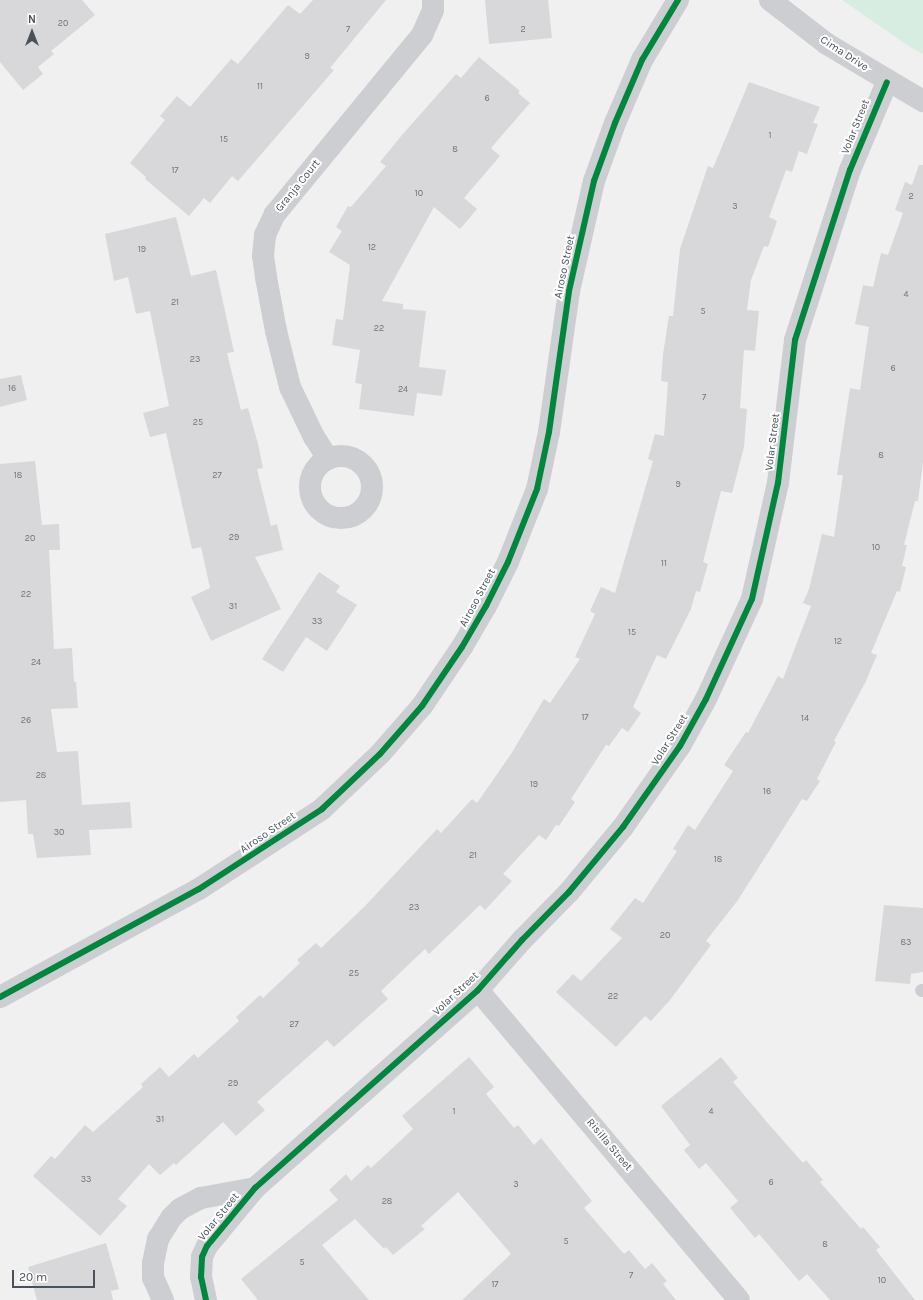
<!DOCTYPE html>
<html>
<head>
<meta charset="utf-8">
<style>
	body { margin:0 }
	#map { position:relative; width:923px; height:1300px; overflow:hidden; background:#f1f0f0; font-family:Karla,sans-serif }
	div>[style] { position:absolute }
	.green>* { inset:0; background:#d7ede2 }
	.building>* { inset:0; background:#d8d8da }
	.service>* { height:13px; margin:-6.5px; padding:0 6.5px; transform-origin:6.5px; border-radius:6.5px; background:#ccced1 }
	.minor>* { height:22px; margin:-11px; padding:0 11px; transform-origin:11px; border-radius:11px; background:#ccced1 }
	.minor>.ring { margin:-11px; padding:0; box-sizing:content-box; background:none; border:22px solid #ccced1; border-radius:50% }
	.tertiary>* { height:22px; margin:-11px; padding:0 11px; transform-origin:11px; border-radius:11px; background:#ccced1 }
	.cycleway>* { height:6px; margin:-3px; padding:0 3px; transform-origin:3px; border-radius:3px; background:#00873e }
	span { translate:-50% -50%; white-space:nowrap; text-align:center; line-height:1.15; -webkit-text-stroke:4px #fff; paint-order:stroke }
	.number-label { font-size:9px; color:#6e747c }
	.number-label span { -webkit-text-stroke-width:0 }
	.street-label { font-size:11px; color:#49515b }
	.north { position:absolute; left:12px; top:12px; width:40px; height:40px; -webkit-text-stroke:3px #fff; paint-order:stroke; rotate:0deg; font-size:11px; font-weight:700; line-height:16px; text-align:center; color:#49515b }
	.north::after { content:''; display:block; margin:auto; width:14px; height:18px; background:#49515b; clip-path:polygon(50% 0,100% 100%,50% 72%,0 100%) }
	.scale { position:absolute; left:12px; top:1270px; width:83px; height:18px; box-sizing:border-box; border:2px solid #49515b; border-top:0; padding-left:5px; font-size:12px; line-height:14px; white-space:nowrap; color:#49515b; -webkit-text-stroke:3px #fff; paint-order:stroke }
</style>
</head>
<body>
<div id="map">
	<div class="green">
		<i style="clip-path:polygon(842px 0,923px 0,923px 54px,910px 47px)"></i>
	</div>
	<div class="building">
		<i style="clip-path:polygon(0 0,82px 0,95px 15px,51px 51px,54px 54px,38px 67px,43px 74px,23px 90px,0 62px)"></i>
		<i style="clip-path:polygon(313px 0,386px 0,330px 68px,334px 70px,238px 181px,232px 176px,210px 203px,204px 198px,189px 216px,145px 179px,146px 177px,130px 163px,165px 120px,160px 116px,177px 96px,190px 107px,231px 59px,238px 64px,288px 5px,300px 14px)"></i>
		<i style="clip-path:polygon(485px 0,548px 0,552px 38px,489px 44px)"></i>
		<i style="clip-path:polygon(479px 57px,520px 91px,518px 93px,530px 103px,491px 148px,500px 156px,464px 198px,477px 209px,460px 229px,434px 207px,382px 301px,403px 304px,403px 309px,426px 311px,419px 367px,446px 370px,442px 396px,417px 393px,414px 416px,359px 409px,362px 384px,355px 383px,360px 350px,332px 345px,336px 319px,343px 320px,350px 265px,329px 252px,342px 231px,336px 227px,348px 206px,351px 207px,386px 166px,380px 162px,402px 135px,456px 74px,461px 78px)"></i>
		<i style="clip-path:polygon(749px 82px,820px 107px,813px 123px,818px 124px,807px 154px,799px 151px,792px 172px,786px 170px,769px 217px,777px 221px,768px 247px,764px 246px,751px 280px,747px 310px,759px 311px,755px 351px,744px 350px,740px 408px,747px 409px,744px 447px,732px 493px,721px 491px,703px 562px,708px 564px,700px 592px,696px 591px,691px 609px,666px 659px,657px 655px,633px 707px,641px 713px,628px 732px,622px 728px,609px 746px,606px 745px,571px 799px,575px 802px,559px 826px,556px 825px,546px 840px,539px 835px,503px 874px,512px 881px,485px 910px,480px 905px,429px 954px,425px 949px,381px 991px,388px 999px,334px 1047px,327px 1040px,310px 1055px,257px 1102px,265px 1110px,236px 1136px,223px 1122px,176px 1165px,174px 1163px,160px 1175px,149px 1164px,118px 1199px,127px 1206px,100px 1236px,33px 1176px,51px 1156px,55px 1159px,85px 1125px,93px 1132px,143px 1087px,141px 1084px,160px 1067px,169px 1077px,194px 1054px,198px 1058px,239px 1021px,236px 1017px,260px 995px,263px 998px,300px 963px,297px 960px,316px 943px,321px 948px,365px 906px,437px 829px,441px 833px,472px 799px,477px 803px,511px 754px,544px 699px,550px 703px,580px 659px,575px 657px,595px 614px,590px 611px,601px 587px,615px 593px,653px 461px,648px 459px,655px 434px,664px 436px,668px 382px,661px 381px,663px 354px,669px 316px,673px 316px,680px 249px,708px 166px,713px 168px)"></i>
		<i style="clip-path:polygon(919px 165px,923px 165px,923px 462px,918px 501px,915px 501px,904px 545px,907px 545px,902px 566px,906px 567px,900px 592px,897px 591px,871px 653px,877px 655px,866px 681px,834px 741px,836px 742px,817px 779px,820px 781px,807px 801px,802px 799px,738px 900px,706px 941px,711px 945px,670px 1000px,651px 1021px,645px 1016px,616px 1047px,556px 992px,573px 974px,581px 981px,622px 938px,610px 929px,635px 898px,643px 903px,677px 851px,673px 849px,688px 825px,695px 830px,733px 771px,724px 765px,746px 732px,748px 733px,778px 676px,783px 679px,811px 606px,803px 603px,809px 589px,822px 534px,834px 537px,843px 475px,837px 475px,850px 388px,860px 390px,869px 327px,855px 324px,863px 285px,873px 287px,881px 253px,888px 255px,903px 213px,895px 210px,905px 182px,912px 185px)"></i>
		<i style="clip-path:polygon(176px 217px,191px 276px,216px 270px,234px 352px,227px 353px,241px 410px,248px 408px,258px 444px,263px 468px,257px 469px,271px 526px,277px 524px,283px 550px,255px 557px,281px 609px,211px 641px,191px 597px,210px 588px,201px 547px,192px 549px,166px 433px,150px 437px,143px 413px,169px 406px,150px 311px,136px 314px,128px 277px,114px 281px,105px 234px)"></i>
		<i style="clip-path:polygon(21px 375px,27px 400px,0 407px,0 379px)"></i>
		<i style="clip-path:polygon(35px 461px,42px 525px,59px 524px,60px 550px,49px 550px,54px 649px,72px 648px,74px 682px,76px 682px,78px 708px,51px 709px,57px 752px,78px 751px,82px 805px,130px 802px,132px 828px,89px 830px,91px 855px,37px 858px,33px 834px,28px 834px,26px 800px,0 802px,0 464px)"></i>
		<i style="clip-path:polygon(319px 572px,340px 586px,336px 592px,357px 605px,327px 651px,306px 637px,283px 672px,262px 659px)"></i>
		<i style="clip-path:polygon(884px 905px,923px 908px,923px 972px,911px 974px,910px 984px,875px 981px)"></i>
		<i style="clip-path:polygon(469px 1057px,494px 1087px,486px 1094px,514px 1128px,518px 1125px,534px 1145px,541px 1138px,592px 1201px,584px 1208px,624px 1254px,629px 1250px,645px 1269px,652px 1263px,667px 1281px,663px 1284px,676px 1300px,462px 1300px,511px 1254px,458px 1192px,421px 1226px,425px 1229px,393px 1255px,386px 1247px,384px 1249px,355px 1219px,322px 1245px,369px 1300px,258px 1300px,241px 1279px,338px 1200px,329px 1190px,346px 1174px,351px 1181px,368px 1165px,371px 1168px,413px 1129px,402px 1116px)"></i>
		<i style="clip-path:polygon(721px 1057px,738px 1078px,733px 1082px,772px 1128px,803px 1163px,806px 1160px,823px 1180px,820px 1182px,861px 1229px,863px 1227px,880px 1247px,876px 1250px,915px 1300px,830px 1300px,807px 1274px,799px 1281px,759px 1234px,755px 1238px,730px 1208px,738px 1201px,706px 1163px,699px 1169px,684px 1150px,690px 1145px,661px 1106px)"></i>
		<i style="clip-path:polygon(106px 1243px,119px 1289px,111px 1291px,113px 1300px,37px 1300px,28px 1267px)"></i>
	</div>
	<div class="service">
		<i style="left:921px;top:990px;width:2px"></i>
	</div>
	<div class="minor">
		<i style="left:770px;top:0;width:72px;rotate:37.7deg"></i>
		<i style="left:827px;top:44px;width:112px;rotate:30.7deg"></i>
		<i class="ring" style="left:310px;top:456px;width:40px;height:40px"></i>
		<i style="left:328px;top:459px;width:26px;rotate:-122deg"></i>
		<i style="left:314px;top:437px;width:55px;rotate:-115.6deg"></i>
		<i style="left:290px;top:387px;width:58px;rotate:-104deg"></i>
		<i style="left:276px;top:331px;width:55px;rotate:-100.5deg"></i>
		<i style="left:266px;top:277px;width:22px;rotate:-98deg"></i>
		<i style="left:263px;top:255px;width:20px;rotate:-84deg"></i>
		<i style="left:265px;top:235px;width:23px;rotate:-65deg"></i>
		<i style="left:275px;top:214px;width:232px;rotate:-50.6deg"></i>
		<i style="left:422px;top:35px;width:27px;rotate:-66deg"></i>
		<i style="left:433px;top:10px;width:10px;rotate:-90deg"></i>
		<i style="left:478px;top:990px;width:405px;rotate:49.9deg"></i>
		<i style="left:163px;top:1300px;width:24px;rotate:-114deg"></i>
		<i style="left:153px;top:1278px;width:15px;rotate:-90deg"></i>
		<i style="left:153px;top:1263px;width:25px;rotate:-78deg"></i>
		<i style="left:158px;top:1239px;width:26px;rotate:-58deg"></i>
		<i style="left:172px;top:1217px;width:11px;rotate:-45deg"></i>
		<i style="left:180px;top:1209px;width:24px;rotate:-28deg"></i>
		<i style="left:201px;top:1198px;width:55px;rotate:-10.5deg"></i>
		<i style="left:206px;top:1300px;width:24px;rotate:-102deg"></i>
		<i style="left:201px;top:1277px;width:20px;rotate:-87deg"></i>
		<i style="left:202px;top:1257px;width:12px;rotate:-66deg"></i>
		<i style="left:207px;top:1246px;width:75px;rotate:-50.4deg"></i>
		<i style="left:255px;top:1188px;width:298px;rotate:-41.6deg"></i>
		<i style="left:478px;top:990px;width:67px;rotate:-48.7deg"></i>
		<i style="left:522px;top:940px;width:67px;rotate:-45.6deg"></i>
		<i style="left:569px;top:892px;width:85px;rotate:-50.3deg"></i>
		<i style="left:623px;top:827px;width:99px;rotate:-54.9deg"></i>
		<i style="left:680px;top:746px;width:54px;rotate:-61deg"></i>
		<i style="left:706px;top:699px;width:110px;rotate:-65.3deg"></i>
		<i style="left:752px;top:599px;width:119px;rotate:-77.4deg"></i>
		<i style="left:778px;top:483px;width:144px;rotate:-83.2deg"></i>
		<i style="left:795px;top:340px;width:179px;rotate:-72.1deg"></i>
		<i style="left:850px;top:170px;width:95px;rotate:-67.2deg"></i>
	</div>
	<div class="tertiary">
		<i style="left:0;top:997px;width:226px;rotate:-28.5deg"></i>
		<i style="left:199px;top:889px;width:147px;rotate:-33deg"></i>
		<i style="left:322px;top:809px;width:80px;rotate:-43.5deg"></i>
		<i style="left:380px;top:754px;width:64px;rotate:-48.8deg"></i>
		<i style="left:422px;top:706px;width:71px;rotate:-55.9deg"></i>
		<i style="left:462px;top:647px;width:48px;rotate:-59.7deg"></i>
		<i style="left:486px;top:606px;width:49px;rotate:-63.4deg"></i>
		<i style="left:508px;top:562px;width:79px;rotate:-68.3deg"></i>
		<i style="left:537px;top:489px;width:58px;rotate:-78.1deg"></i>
		<i style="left:549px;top:432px;width:142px;rotate:-81.9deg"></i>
		<i style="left:569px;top:291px;width:113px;rotate:-77.2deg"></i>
		<i style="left:594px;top:181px;width:62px;rotate:-70.1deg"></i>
		<i style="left:615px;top:123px;width:69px;rotate:-66.8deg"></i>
		<i style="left:642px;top:60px;width:70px;rotate:-59deg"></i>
	</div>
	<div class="cycleway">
		<i style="left:0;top:997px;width:226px;rotate:-28.5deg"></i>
		<i style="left:199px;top:889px;width:147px;rotate:-33deg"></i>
		<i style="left:322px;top:809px;width:80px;rotate:-43.5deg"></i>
		<i style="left:380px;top:754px;width:64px;rotate:-48.8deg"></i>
		<i style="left:422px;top:706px;width:71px;rotate:-55.9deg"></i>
		<i style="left:462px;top:647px;width:48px;rotate:-59.7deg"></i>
		<i style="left:486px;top:606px;width:49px;rotate:-63.4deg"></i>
		<i style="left:508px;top:562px;width:79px;rotate:-68.3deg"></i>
		<i style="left:537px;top:489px;width:58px;rotate:-78.1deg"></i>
		<i style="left:549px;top:432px;width:142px;rotate:-81.9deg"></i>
		<i style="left:569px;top:291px;width:113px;rotate:-77.2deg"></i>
		<i style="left:594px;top:181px;width:62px;rotate:-70.1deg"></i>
		<i style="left:615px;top:123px;width:69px;rotate:-66.8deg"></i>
		<i style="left:642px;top:60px;width:70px;rotate:-59deg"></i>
		<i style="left:206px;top:1300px;width:24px;rotate:-102deg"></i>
		<i style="left:201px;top:1277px;width:20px;rotate:-87deg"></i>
		<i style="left:202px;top:1257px;width:12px;rotate:-66deg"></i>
		<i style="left:207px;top:1246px;width:75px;rotate:-50.4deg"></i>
		<i style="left:255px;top:1188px;width:298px;rotate:-41.6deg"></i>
		<i style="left:478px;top:990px;width:67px;rotate:-48.7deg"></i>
		<i style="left:522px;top:940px;width:67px;rotate:-45.6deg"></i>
		<i style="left:569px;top:892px;width:85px;rotate:-50.3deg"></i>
		<i style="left:623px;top:827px;width:99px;rotate:-54.9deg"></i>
		<i style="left:680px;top:746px;width:54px;rotate:-61deg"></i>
		<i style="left:706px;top:699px;width:110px;rotate:-65.3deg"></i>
		<i style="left:752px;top:599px;width:119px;rotate:-77.4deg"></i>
		<i style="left:778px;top:483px;width:144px;rotate:-83.2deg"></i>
		<i style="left:795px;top:340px;width:179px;rotate:-72.1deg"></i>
		<i style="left:850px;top:170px;width:95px;rotate:-67.2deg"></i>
	</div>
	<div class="number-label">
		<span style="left:63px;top:23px">20</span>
		<span style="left:348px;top:29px">7</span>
		<span style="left:523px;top:29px">2</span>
		<span style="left:307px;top:56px">9</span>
		<span style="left:260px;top:86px">11</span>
		<span style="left:487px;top:98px">6</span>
		<span style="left:770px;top:135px">1</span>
		<span style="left:224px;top:139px">15</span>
		<span style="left:455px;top:149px">8</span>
		<span style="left:175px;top:170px">17</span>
		<span style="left:419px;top:193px">10</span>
		<span style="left:911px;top:196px">2</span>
		<span style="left:735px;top:206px">3</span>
		<span style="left:372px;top:247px">12</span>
		<span style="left:142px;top:249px">19</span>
		<span style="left:906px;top:294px">4</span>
		<span style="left:175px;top:302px">21</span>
		<span style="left:703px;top:311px">5</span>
		<span style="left:379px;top:328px">22</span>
		<span style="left:195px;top:359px">23</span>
		<span style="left:893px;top:368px">6</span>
		<span style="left:12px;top:388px">16</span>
		<span style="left:403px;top:389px">24</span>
		<span style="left:704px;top:397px">7</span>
		<span style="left:198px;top:422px">25</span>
		<span style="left:881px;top:455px">8</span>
		<span style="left:18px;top:475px">18</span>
		<span style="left:217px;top:475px">27</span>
		<span style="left:678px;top:484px">9</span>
		<span style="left:234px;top:537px">29</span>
		<span style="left:30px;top:538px">20</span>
		<span style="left:876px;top:547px">10</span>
		<span style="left:664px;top:563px">11</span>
		<span style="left:26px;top:594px">22</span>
		<span style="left:233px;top:606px">31</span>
		<span style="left:317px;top:621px">33</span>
		<span style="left:632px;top:632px">15</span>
		<span style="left:838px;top:641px">12</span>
		<span style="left:36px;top:662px">24</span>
		<span style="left:585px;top:717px">17</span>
		<span style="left:805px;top:718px">14</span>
		<span style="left:26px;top:720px">26</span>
		<span style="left:41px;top:775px">28</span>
		<span style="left:534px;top:784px">19</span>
		<span style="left:767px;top:791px">16</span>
		<span style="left:59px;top:832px">30</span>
		<span style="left:473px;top:855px">21</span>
		<span style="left:718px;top:859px">18</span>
		<span style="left:414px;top:907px">23</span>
		<span style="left:665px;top:935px">20</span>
		<span style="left:906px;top:942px">83</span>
		<span style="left:354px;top:973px">25</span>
		<span style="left:613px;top:996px">22</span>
		<span style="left:294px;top:1024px">27</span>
		<span style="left:233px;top:1083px">29</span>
		<span style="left:454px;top:1111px">1</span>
		<span style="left:711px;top:1111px">4</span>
		<span style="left:160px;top:1119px">31</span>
		<span style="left:86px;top:1179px">33</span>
		<span style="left:771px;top:1182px">6</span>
		<span style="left:516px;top:1184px">3</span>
		<span style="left:387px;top:1201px">28</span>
		<span style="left:566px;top:1241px">5</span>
		<span style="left:825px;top:1244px">8</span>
		<span style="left:302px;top:1262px">5</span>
		<span style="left:631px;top:1275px">7</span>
		<span style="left:882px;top:1280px">10</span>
		<span style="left:495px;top:1284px">17</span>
	</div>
	<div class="street-label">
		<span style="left:844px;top:54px;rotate:33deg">Cima Drive</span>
		<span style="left:856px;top:127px;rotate:-68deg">Volar Street</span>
		<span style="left:298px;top:186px;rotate:-51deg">Granja Court</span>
		<span style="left:565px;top:267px;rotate:-78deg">Airoso Street</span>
		<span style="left:773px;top:442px;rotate:-83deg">Volar Street</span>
		<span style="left:478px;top:598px;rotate:-62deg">Airoso Street</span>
		<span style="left:670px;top:740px;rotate:-58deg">Volar Street</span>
		<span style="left:268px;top:833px;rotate:-34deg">Airoso Street</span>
		<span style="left:456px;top:994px;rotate:-43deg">Volar Street</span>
		<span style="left:609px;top:1145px;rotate:50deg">Risilla Street</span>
		<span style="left:219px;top:1217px;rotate:-51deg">Volar Street</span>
	</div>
	<div class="north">N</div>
	<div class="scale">20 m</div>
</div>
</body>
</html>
